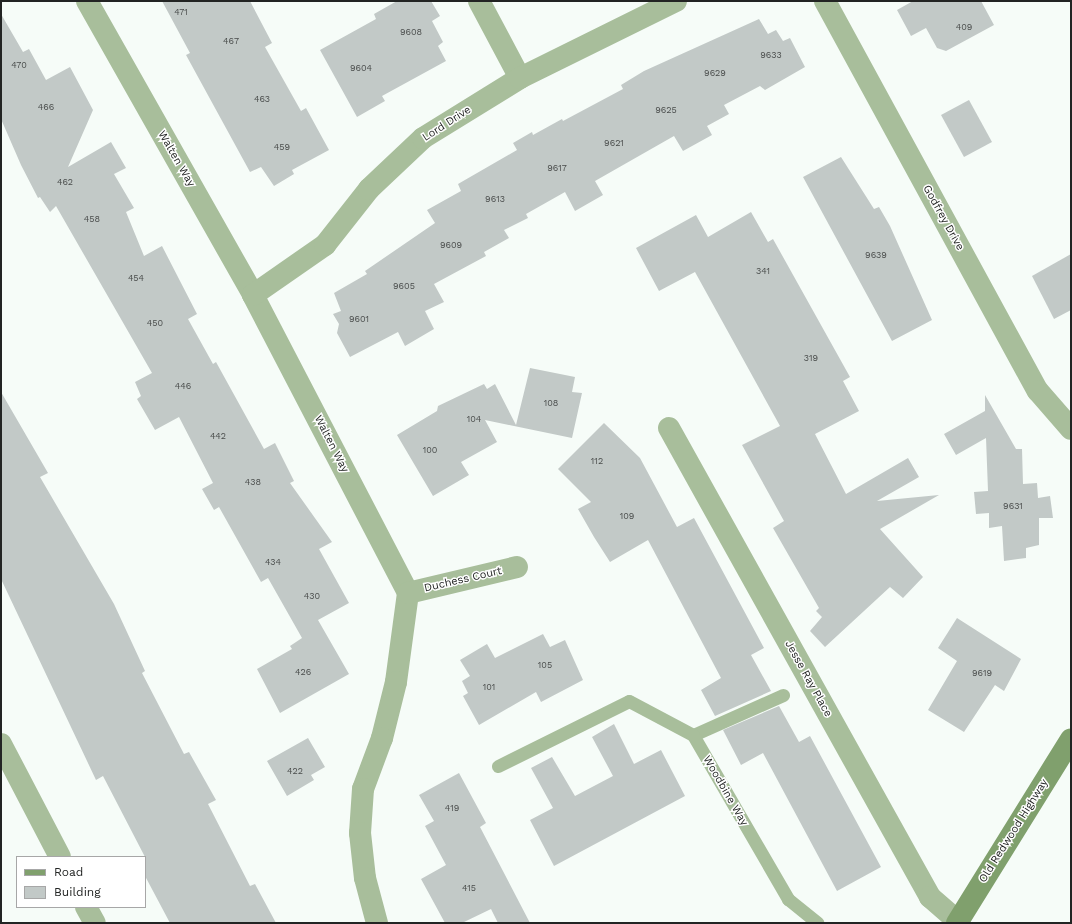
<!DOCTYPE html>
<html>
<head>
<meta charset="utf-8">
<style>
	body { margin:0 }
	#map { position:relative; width:1072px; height:924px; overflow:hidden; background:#f6fcf8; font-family:"Work Sans",sans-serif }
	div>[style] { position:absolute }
	.building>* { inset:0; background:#c2c9c7 }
	.service>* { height:13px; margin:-6.5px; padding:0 6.5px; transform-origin:6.5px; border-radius:6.5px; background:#a8be9b }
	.minor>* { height:22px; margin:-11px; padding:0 11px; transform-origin:11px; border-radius:11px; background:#a8be9b }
	.secondary>* { height:22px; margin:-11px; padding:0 11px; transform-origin:11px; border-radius:11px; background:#80a06d }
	span { translate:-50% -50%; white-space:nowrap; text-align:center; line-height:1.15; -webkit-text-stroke:3px #fff; paint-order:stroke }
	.number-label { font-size:9px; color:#4a4d4c }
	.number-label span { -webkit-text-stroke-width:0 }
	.street-label { font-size:11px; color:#222423 }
	.frame { position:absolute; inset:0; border:2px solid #222423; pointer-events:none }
	.legend { position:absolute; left:16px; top:856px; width:130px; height:52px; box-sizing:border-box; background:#fff; border:1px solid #a7a7a7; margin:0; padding:5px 7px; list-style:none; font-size:12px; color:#222423 }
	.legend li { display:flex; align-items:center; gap:8px; height:20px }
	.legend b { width:20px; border:1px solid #a7a7a7 }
</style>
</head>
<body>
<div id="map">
	<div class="building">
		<i style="clip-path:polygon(162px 1px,250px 1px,272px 43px,265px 47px,301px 111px,306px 108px,329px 150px,292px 170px,294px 174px,274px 186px,261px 167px,250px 172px,186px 55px,190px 53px)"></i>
		<i style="clip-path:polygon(397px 1px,431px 1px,440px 16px,432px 21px,443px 42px,438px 46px,446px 61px,382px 96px,385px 101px,357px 117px,320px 50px,376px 19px,374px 14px)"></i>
		<i style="clip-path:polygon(913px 1px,981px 1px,994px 25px,946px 51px,937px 48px,926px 28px,911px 36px,897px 10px)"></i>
		<i style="clip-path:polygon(1px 14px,23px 52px,29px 49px,46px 80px,70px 67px,93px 110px,68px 167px,111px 142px,126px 168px,114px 174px,134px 208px,126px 212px,144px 256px,162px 246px,197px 314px,188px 319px,213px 364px,216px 362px,264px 449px,275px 443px,294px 481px,290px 483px,332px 542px,319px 549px,349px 603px,318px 620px,349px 674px,280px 713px,257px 669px,292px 649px,290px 646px,302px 638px,268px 578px,261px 582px,219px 507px,214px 510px,202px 489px,213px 483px,179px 417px,155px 430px,137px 399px,141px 396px,135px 382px,152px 373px,56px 206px,50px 212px,40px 197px,38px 198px,21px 165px,1px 119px)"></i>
		<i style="clip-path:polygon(759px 19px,768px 34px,776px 30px,783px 41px,790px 38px,805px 67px,765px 90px,760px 86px,724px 105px,729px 114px,707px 126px,712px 135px,683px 151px,674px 136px,595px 181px,603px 195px,575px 211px,565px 192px,526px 214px,528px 218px,504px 230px,509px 238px,484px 252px,486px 256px,434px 284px,444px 302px,425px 311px,434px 329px,405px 346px,398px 332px,350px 357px,337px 333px,339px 324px,333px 314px,341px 311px,334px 293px,367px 274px,365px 271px,435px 223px,427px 210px,461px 191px,458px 184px,517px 150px,513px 143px,532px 132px,533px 135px,562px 119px,563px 121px,623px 89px,621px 85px,644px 71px)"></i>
		<i style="clip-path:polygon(969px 100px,992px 142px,964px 157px,941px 115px)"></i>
		<i style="clip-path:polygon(841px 157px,874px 209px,879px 207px,890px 226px,932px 320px,892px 341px,803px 177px)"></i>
		<i style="clip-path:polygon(751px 212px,768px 242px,773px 239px,850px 377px,843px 381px,859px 411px,815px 434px,846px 494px,908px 458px,919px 477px,877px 501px,939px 495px,880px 529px,923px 577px,903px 598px,890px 587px,825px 647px,810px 631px,822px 617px,816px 611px,819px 608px,773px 528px,784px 521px,742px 445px,780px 426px,695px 272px,659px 291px,636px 248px,696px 215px,708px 237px)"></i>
		<i style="clip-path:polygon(1071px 254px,1071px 310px,1054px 319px,1032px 276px)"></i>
		<i style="clip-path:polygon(530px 368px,575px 377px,572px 392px,582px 393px,572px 438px,485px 420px,497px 442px,461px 462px,469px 475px,433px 496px,397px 435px,437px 411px,438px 406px,484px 384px,487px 389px,495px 384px,516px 425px)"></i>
		<i style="clip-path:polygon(1px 392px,48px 473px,40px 477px,114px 604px,145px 671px,142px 673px,184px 754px,189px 752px,216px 800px,208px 804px,250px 886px,255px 884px,276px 923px,170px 923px,145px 876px,145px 857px,103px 776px,96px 780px,1px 579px)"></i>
		<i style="clip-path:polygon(985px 395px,1016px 449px,1022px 449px,1023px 484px,1037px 483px,1038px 498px,1050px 496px,1053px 518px,1039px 518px,1039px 545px,1026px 548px,1026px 558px,1004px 561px,1002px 526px,989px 528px,989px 513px,976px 514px,974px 492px,988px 491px,986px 438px,956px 455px,944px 434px,985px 411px)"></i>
		<i style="clip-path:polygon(604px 423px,640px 458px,677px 527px,694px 518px,764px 648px,751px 655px,771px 691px,715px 716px,701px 690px,721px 678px,648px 540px,610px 562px,594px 537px,578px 509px,591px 502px,558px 469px)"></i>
		<i style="clip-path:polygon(957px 618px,1021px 659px,1004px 691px,995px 685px,964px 732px,928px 710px,957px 661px,938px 648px)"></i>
		<i style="clip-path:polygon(543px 634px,550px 647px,565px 640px,583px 680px,541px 702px,536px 692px,479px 725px,463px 696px,468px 693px,462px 681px,470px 676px,460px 660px,487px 644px,495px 658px)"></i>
		<i style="clip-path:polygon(779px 706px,799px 742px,810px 736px,881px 867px,837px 891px,763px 753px,741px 765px,723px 730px)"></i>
		<i style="clip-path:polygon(614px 724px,634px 764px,661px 750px,685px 796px,554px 866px,530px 820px,553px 808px,531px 768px,552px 757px,575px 796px,613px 776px,592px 737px)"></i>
		<i style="clip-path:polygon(308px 738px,325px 767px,311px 775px,314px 780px,287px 796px,267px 761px)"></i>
		<i style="clip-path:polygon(459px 773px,486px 823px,480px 827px,530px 923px,498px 923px,491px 909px,462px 923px,445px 923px,421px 879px,446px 865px,425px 826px,434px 821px,419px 795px)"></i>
	</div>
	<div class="service">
		<i style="left:783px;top:695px;width:98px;rotate:156deg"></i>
		<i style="left:693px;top:735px;width:190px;rotate:59.9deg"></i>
		<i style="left:788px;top:899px;width:38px;rotate:39deg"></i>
		<i style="left:498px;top:766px;width:146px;rotate:-26.4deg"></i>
		<i style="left:629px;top:701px;width:72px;rotate:28deg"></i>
	</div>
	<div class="minor">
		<i style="left:87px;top:1px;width:338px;rotate:60.5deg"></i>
		<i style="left:253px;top:295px;width:336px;rotate:62.5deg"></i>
		<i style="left:408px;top:593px;width:90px;rotate:97.7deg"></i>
		<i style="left:396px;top:682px;width:58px;rotate:104deg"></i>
		<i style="left:382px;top:738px;width:54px;rotate:110.4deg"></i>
		<i style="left:363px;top:789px;width:44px;rotate:93.9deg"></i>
		<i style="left:360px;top:833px;width:45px;rotate:83.7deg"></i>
		<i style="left:365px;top:878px;width:47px;rotate:75.1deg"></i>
		<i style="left:479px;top:1px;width:87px;rotate:62deg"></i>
		<i style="left:825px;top:1px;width:444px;rotate:61.4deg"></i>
		<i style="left:1038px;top:391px;width:50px;rotate:49deg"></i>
		<i style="left:253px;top:295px;width:88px;rotate:-34.8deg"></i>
		<i style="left:325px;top:245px;width:71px;rotate:-51.8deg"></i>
		<i style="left:369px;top:189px;width:74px;rotate:-43.4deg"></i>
		<i style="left:423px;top:138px;width:114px;rotate:-31.7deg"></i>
		<i style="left:520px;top:78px;width:174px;rotate:-26.3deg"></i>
		<i style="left:669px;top:428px;width:537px;rotate:60.9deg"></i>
		<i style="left:930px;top:897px;width:37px;rotate:41deg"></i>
		<i style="left:408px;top:593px;width:112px;rotate:-13.4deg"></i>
		<i style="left:1px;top:744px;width:127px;rotate:62.4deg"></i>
		<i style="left:86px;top:907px;width:18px;rotate:61deg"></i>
	</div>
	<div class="secondary">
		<i style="left:957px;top:923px;width:216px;rotate:-58.2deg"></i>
	</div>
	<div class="number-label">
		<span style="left:181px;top:12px">471</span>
		<span style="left:964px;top:27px">409</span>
		<span style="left:411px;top:32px">9608</span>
		<span style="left:231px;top:41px">467</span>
		<span style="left:771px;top:55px">9633</span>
		<span style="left:19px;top:65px">470</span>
		<span style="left:361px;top:68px">9604</span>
		<span style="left:715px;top:73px">9629</span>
		<span style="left:262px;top:99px">463</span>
		<span style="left:46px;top:107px">466</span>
		<span style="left:666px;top:110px">9625</span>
		<span style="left:614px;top:143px">9621</span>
		<span style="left:282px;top:147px">459</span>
		<span style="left:557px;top:168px">9617</span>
		<span style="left:65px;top:182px">462</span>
		<span style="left:495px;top:199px">9613</span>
		<span style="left:92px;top:219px">458</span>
		<span style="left:451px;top:245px">9609</span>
		<span style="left:876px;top:255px">9639</span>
		<span style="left:763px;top:271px">341</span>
		<span style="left:136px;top:278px">454</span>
		<span style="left:404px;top:286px">9605</span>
		<span style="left:359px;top:319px">9601</span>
		<span style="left:155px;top:323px">450</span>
		<span style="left:811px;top:358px">319</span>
		<span style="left:183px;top:386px">446</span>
		<span style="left:551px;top:403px">108</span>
		<span style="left:474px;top:419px">104</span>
		<span style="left:218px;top:436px">442</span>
		<span style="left:430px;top:450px">100</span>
		<span style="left:597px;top:461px">112</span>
		<span style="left:253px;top:482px">438</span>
		<span style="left:1013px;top:506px">9631</span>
		<span style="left:627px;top:516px">109</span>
		<span style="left:273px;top:562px">434</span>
		<span style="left:312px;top:596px">430</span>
		<span style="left:545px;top:665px">105</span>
		<span style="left:303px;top:672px">426</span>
		<span style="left:982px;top:673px">9619</span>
		<span style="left:489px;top:687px">101</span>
		<span style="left:295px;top:771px">422</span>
		<span style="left:452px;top:808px">419</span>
		<span style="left:469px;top:888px">415</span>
	</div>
	<div class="street-label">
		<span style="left:447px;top:124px;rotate:-33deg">Lord Drive</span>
		<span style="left:176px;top:159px;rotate:60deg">Walten Way</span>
		<span style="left:943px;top:218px;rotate:61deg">Godfrey Drive</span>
		<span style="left:331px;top:444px;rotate:63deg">Walten Way</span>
		<span style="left:463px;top:580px;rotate:-13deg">Duchess Court</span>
		<span style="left:808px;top:679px;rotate:61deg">Jesse Ray Place</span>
		<span style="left:725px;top:791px;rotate:60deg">Woodbine Way</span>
		<span style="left:1014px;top:831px;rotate:-58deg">Old Redwood Highway</span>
	</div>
	<div class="frame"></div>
	<ul class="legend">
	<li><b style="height:5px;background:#80a06d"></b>Road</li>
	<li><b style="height:11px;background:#c2c9c7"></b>Building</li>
	</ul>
</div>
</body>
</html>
